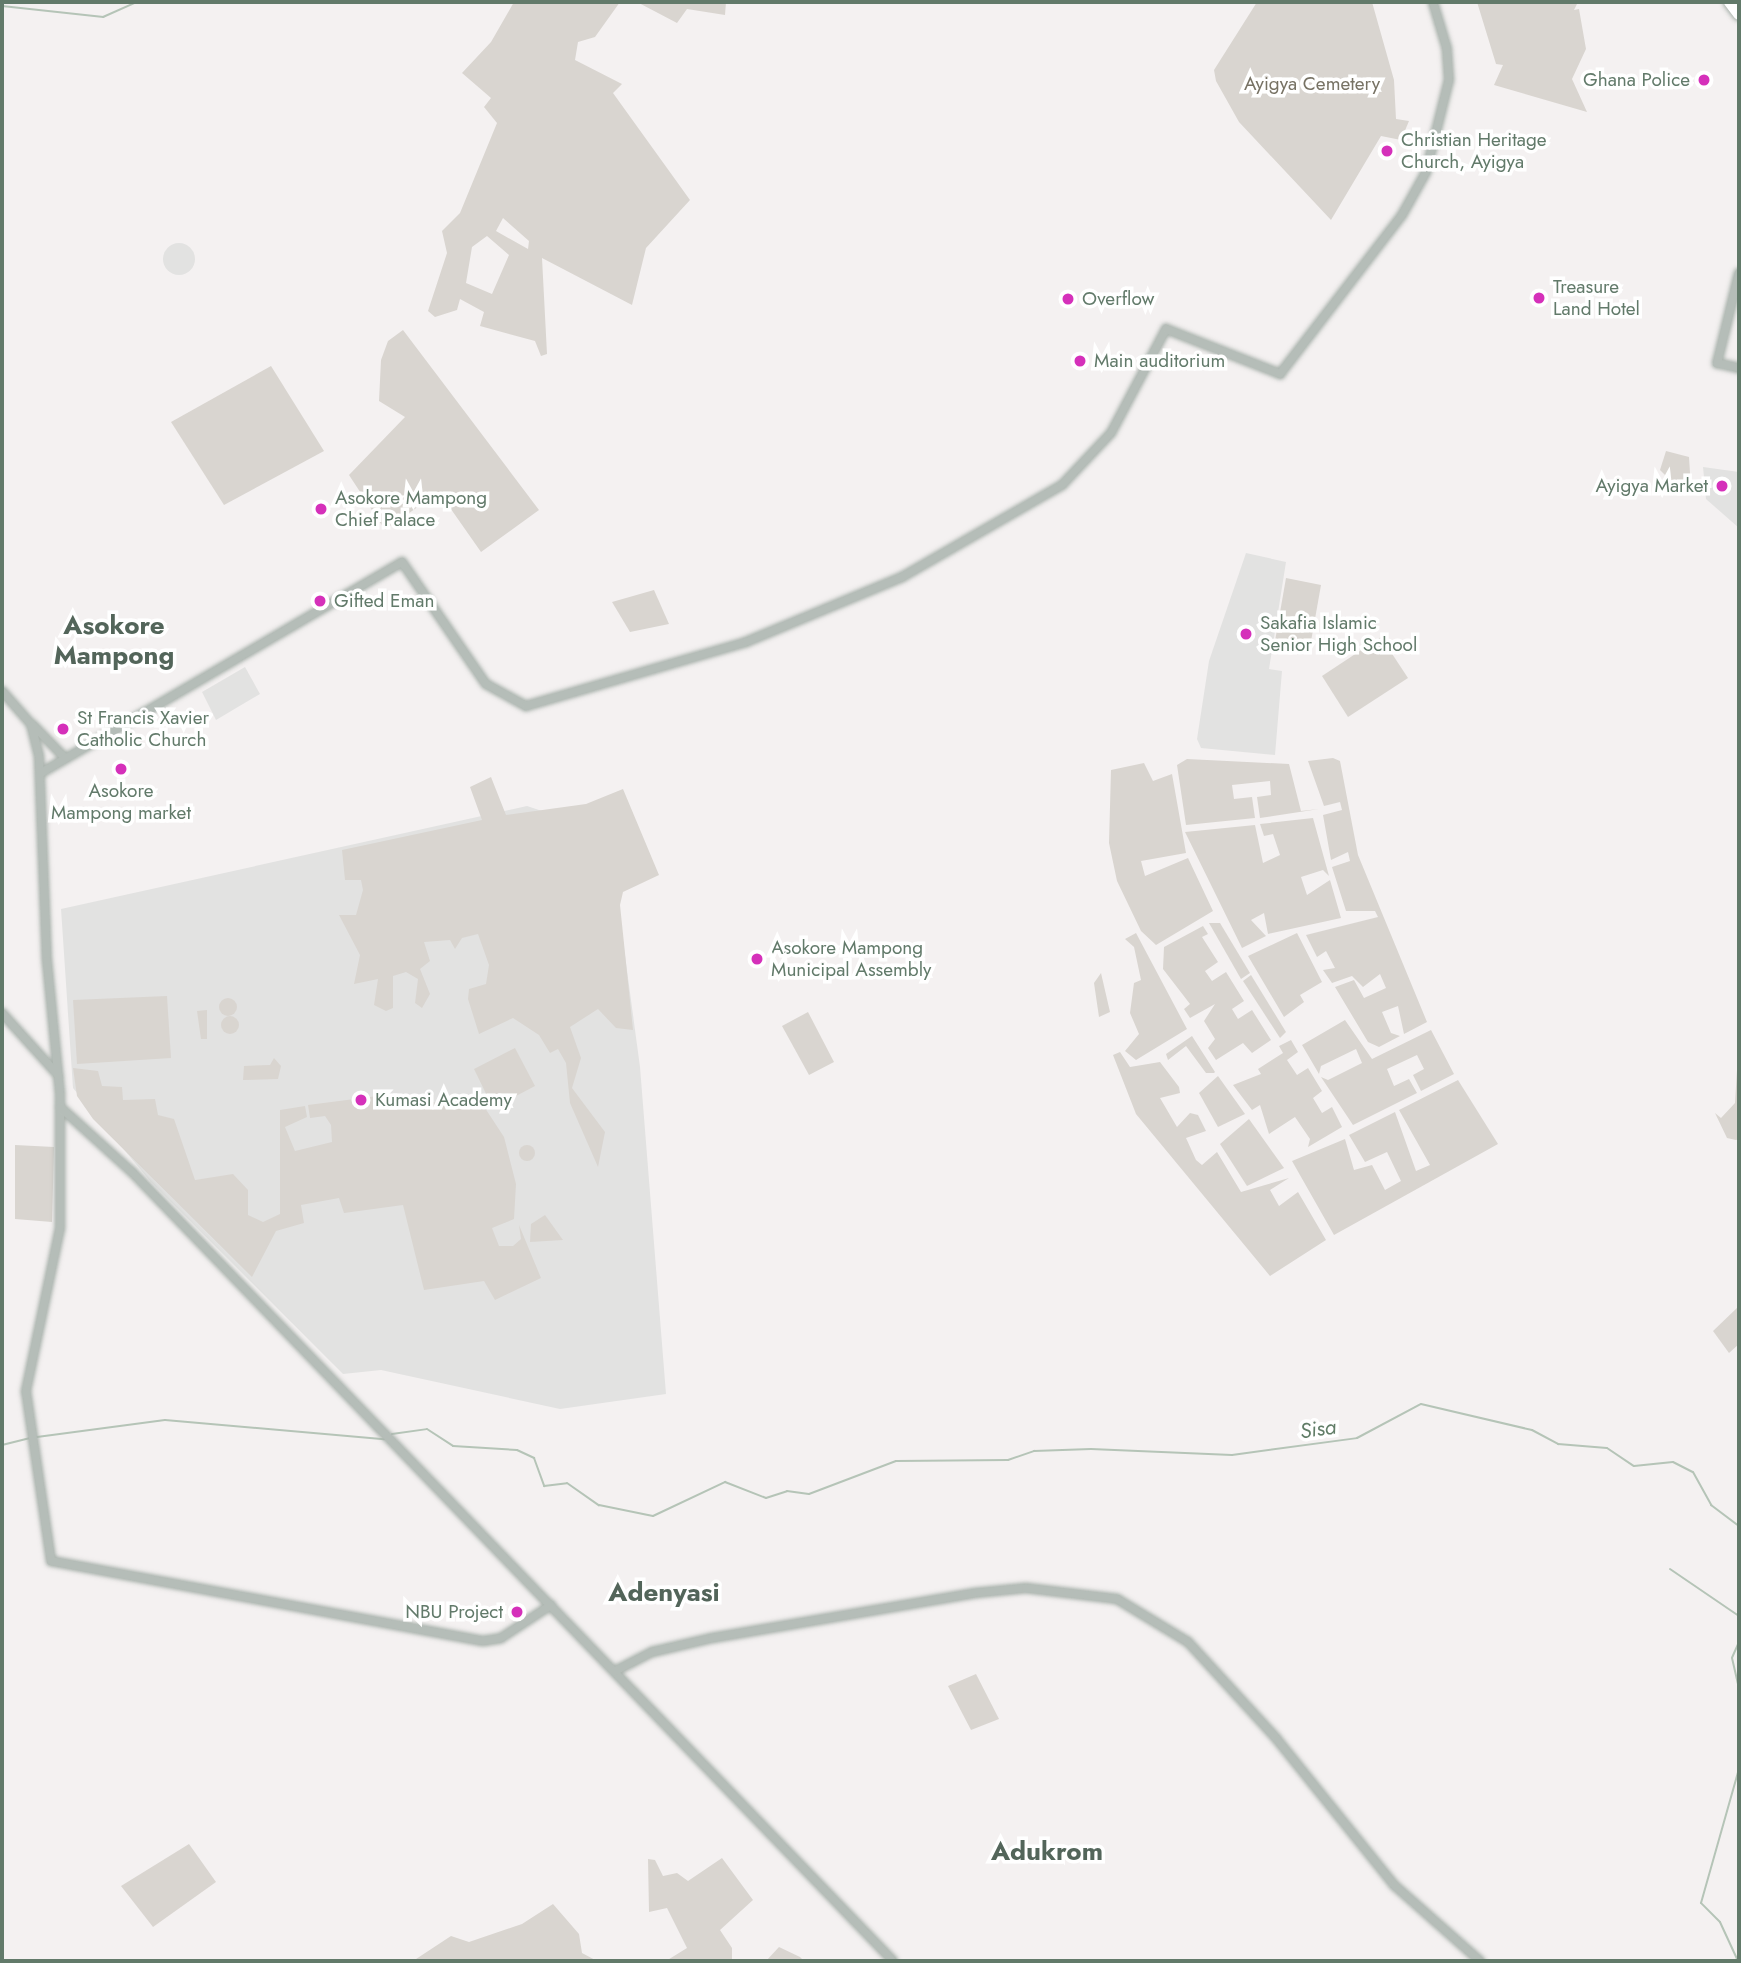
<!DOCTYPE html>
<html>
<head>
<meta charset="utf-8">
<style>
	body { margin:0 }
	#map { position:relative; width:1741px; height:1963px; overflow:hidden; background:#f4f1f1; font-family:Jost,sans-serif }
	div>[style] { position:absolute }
	.built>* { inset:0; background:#e2e2e1 }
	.round { border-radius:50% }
	.green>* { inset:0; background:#d9d5d0 }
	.stream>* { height:2px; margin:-1px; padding:0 1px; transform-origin:1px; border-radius:1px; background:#b5c4b7 }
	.roads { filter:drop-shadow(0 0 2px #a9b2ac) drop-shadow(0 0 2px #a9b2ac) }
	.minor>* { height:8px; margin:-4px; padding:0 4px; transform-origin:4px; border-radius:4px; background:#b5bdb8 }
	.highway>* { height:12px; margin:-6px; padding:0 6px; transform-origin:6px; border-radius:6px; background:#fff }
	.dots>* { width:19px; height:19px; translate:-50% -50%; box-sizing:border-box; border:4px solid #fff; border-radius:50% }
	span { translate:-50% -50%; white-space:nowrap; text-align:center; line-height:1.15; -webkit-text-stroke:7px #fff; paint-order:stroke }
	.poi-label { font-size:19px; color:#627a6a }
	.right { translate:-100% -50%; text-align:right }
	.left { translate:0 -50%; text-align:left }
	.park-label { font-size:19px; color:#777264 }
	.water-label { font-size:21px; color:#617d67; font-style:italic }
	.district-label { font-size:26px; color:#53655a; font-weight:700 }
	.frame { position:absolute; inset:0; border:4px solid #627a6a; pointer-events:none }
</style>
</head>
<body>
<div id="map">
	<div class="built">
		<i class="round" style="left:163px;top:243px;width:32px;height:32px"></i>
		<i style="clip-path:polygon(1703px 467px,1739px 472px,1739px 528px,1706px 499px)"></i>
		<i style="clip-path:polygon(1246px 553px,1286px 562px,1269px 669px,1282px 671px,1275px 755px,1201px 748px,1197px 739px,1209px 661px)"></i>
		<i style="clip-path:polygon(245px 667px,260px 694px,216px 720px,202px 692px)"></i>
		<i style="clip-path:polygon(527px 806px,548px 813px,617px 896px,640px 1067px,666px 1394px,560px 1409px,381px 1370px,343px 1374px,150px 1181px,73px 1088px,61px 909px)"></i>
	</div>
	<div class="green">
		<i style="clip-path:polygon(evenodd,514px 2px,620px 2px,595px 37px,578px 42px,575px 60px,622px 84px,613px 93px,690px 200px,646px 248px,632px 305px,542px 258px,547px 354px,541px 356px,535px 341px,480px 326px,484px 312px,460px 299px,457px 310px,435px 317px,428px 311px,447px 253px,442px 231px,460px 213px,497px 123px,484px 107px,491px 98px,462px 73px,491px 42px,514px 2px,503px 218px,529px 241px,528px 249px,496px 231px,503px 218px,514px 2px,487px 236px,509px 255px,492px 294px,466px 283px,472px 247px,487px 236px)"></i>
		<i style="clip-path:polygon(637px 2px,726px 2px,725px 15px,687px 9px,677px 23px)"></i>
		<i style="clip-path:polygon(1257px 2px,1372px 2px,1394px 80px,1396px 119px,1409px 121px,1401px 140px,1381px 136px,1331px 220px,1239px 122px,1216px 81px,1214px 70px)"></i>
		<i style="clip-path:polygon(1477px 2px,1578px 2px,1574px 10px,1579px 9px,1586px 49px,1572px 79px,1587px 112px,1494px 85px,1503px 65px,1496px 64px)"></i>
		<i style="clip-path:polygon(403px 330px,539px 510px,481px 552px,439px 492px,385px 530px,349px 475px,405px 417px,379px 401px,381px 360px,388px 341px)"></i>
		<i style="clip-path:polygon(271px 366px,324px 451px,224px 505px,171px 422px)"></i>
		<i style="clip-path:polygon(1666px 451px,1689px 457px,1691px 489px,1683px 493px,1660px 470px)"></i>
		<i style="clip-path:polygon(1286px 578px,1321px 585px,1310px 647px,1275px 641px)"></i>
		<i style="clip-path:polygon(654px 590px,669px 624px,630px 632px,612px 602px)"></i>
		<i style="clip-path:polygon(1381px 637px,1408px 678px,1348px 717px,1322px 676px)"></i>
		<i style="clip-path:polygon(1333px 758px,1340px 761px,1358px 855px,1427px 1022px,1404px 1034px,1398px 1006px,1382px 1012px,1391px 1033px,1400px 1036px,1379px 1047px,1368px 1042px,1335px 987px,1354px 980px,1364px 998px,1386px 988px,1380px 974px,1363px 987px,1352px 976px,1332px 983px,1323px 970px,1335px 968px,1326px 951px,1317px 957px,1306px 935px,1378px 917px,1375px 911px,1346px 911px,1332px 867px,1350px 861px,1348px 852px,1331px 860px,1323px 815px,1342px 810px,1340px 802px,1324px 806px,1308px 761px)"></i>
		<i style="clip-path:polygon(1187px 759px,1289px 764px,1301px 811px,1319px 809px,1260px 818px,1257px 797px,1271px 795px,1270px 781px,1232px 785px,1234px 799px,1252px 797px,1255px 818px,1186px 825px,1177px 765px)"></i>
		<i style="clip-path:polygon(1144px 763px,1153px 781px,1172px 774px,1186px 853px,1141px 861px,1145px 876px,1188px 858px,1213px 911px,1156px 945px,1141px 931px,1117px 881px,1109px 843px,1111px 770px)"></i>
		<i style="clip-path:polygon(491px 777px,506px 815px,586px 804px,623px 789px,659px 875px,623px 892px,620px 905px,633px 1030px,616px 1028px,598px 1009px,570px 1027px,581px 1058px,572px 1088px,605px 1132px,598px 1167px,570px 1103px,566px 1063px,558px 1049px,550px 1053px,539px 1035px,513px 1018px,479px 1034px,468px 999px,469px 989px,486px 984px,489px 965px,478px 934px,462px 938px,455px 949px,450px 940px,424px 942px,430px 961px,420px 969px,430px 994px,422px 1008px,415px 1003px,418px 979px,406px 972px,393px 976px,393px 1008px,386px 1011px,374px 1005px,378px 979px,354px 984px,360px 955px,339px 915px,356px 915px,363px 890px,361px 880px,345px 880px,342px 850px,482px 820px,470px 787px)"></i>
		<i style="clip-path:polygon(1313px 818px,1329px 876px,1323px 870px,1301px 877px,1307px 895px,1330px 880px,1341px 918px,1268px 934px,1264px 913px,1251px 920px,1266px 936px,1242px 948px,1185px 832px,1255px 825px,1263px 863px,1280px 855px,1273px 834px,1264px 836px,1260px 824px)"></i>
		<i style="clip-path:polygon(1209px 923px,1220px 923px,1250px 973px,1241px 979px)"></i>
		<i style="clip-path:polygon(1203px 926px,1208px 934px,1202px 937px,1218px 962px,1205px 971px,1212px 981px,1226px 972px,1244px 1001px,1232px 1009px,1238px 1019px,1252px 1010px,1271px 1040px,1252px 1053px,1243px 1043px,1216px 1060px,1208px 1048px,1215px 1039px,1204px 1021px,1215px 1004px,1190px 1018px,1184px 1009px,1190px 1004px,1163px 969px,1164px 947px)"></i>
		<i style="clip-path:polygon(1136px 933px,1187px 1029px,1136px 1060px,1125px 1051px,1139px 1034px,1130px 1013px,1134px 983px,1141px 980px,1134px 947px,1125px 939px)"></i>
		<i style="clip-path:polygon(1297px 933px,1322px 982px,1300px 995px,1304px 1002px,1284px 1017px,1248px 956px)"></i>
		<i style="clip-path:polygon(1101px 973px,1110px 1012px,1099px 1017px,1094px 983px)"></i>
		<i style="clip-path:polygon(1251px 975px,1286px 1032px,1280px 1038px,1243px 981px)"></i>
		<i style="clip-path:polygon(167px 996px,171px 1058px,77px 1064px,73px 1000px)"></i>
		<i class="round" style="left:219px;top:998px;width:18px;height:18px"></i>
		<i style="clip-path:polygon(207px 1010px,207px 1039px,201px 1039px,197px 1011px)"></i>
		<i style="clip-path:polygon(808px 1012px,834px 1062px,809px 1075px,782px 1026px)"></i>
		<i class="round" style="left:221px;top:1016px;width:18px;height:18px"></i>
		<i style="clip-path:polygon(1345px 1020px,1372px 1059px,1431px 1030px,1454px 1074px,1421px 1091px,1413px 1075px,1424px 1069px,1417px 1055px,1387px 1069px,1394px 1086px,1409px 1079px,1417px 1093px,1353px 1125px,1321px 1077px,1328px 1080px,1362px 1063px,1356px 1049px,1321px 1066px,1319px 1074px,1302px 1045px)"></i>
		<i style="clip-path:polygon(1192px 1036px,1215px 1072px,1214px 1073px,1206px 1073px,1186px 1046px,1168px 1060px,1166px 1054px)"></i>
		<i style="clip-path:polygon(1739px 1037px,1739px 1139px,1736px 1140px,1727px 1138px,1715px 1113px,1721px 1118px,1735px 1103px)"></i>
		<i style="clip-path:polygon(1291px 1040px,1298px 1052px,1287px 1060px,1297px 1075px,1308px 1068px,1322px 1091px,1313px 1098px,1322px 1113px,1332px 1107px,1342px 1127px,1308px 1147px,1310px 1139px,1295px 1117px,1269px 1134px,1260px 1105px,1252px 1110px,1233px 1085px,1261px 1074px,1258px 1069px,1283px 1053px,1279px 1046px)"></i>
		<i style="clip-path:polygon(515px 1048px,535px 1086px,493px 1108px,474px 1069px)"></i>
		<i style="clip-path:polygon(1120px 1052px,1130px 1067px,1160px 1062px,1179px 1087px,1180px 1093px,1160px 1098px,1177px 1127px,1190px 1113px,1198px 1115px,1206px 1131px,1186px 1138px,1196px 1160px,1202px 1165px,1217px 1152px,1241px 1192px,1289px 1178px,1270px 1190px,1279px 1206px,1298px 1192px,1326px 1240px,1270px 1276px,1136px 1114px,1113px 1055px)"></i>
		<i style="clip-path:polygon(274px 1058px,281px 1066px,278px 1079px,243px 1080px,244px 1066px,270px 1065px)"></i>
		<i style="clip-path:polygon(73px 1068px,98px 1071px,102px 1086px,122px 1087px,123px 1100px,155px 1099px,158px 1115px,174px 1119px,195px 1180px,233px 1174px,248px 1190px,248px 1215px,263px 1222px,280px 1214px,280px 1110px,305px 1106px,307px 1117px,285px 1127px,295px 1151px,332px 1142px,331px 1125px,325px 1116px,310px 1118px,308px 1105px,378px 1096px,485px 1108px,504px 1137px,516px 1184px,514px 1219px,492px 1228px,499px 1246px,513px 1246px,521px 1239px,519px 1225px,541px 1278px,495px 1300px,484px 1281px,424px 1290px,403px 1205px,344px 1213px,339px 1198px,301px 1205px,304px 1223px,276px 1231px,252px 1277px,93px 1119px,77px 1096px)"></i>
		<i style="clip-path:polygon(1218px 1076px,1245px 1114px,1218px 1127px,1199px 1093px)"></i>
		<i style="clip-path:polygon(1458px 1080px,1498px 1144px,1334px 1235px,1292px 1161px,1345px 1139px,1354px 1170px,1372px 1165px,1385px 1190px,1401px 1181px,1387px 1152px,1365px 1162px,1349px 1135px,1395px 1112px,1416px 1171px,1430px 1165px,1399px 1110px)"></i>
		<i style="clip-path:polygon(1249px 1119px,1284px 1168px,1247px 1186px,1220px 1144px)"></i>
		<i class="round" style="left:519px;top:1145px;width:16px;height:16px"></i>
		<i style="clip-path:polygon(15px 1145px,54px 1147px,52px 1222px,15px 1219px)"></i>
		<i style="clip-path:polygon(545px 1215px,563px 1240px,530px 1242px,531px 1224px)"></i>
		<i style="clip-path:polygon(1739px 1306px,1739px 1344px,1729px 1353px,1713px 1331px)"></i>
		<i style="clip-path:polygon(976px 1674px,999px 1719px,971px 1730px,948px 1686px)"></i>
		<i style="clip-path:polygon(189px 1844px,216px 1882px,153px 1927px,121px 1886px)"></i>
		<i style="clip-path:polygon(722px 1858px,753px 1900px,720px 1930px,732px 1948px,732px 1961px,666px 1961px,687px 1948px,667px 1908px,649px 1912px,648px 1859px,655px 1860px,663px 1876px,677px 1873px,688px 1881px)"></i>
		<i style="clip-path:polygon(553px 1904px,579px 1934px,582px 1953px,597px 1961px,413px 1961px,451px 1936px,469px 1942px,522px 1924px)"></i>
		<i style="clip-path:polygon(779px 1947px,800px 1957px,804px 1961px,766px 1961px)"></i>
	</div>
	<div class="stream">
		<i style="left:2px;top:6px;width:102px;rotate:6.2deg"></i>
		<i style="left:103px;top:17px;width:36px;rotate:-24deg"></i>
		<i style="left:392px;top:1434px;width:35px;rotate:-8deg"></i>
		<i style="left:427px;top:1429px;width:31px;rotate:33deg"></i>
		<i style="left:453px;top:1446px;width:64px;rotate:3.6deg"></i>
		<i style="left:517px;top:1450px;width:19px;rotate:25deg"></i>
		<i style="left:534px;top:1458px;width:30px;rotate:70deg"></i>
		<i style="left:544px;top:1486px;width:23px;rotate:-7deg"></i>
		<i style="left:567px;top:1483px;width:39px;rotate:35deg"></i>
		<i style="left:599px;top:1505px;width:55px;rotate:11.5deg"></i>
		<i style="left:653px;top:1516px;width:80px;rotate:-25.3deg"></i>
		<i style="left:725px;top:1482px;width:44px;rotate:21.3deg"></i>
		<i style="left:766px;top:1498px;width:22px;rotate:-18deg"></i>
		<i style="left:787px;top:1491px;width:22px;rotate:8deg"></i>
		<i style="left:809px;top:1494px;width:93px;rotate:-20.8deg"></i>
		<i style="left:896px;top:1461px;width:112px;rotate:-0.5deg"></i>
		<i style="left:1008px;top:1460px;width:28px;rotate:-19deg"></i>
		<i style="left:1034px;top:1451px;width:57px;rotate:-2deg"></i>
		<i style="left:1091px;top:1449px;width:141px;rotate:2.4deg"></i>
		<i style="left:1232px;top:1455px;width:126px;rotate:-7.7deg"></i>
		<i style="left:1357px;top:1438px;width:72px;rotate:-28deg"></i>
		<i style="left:1421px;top:1404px;width:114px;rotate:13.2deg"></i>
		<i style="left:1532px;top:1430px;width:30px;rotate:28deg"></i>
		<i style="left:1558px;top:1444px;width:49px;rotate:4.7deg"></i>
		<i style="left:1607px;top:1448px;width:32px;rotate:34deg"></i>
		<i style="left:1634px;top:1466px;width:39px;rotate:-6deg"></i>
		<i style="left:1673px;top:1462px;width:22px;rotate:27deg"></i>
		<i style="left:1693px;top:1472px;width:38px;rotate:61deg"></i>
		<i style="left:1711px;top:1505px;width:35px;rotate:37deg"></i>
		<i style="left:37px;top:1437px;width:129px;rotate:-7.6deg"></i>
		<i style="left:165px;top:1420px;width:220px;rotate:5deg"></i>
		<i style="left:2px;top:1445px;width:30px;rotate:-14deg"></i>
		<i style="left:1670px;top:1569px;width:83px;rotate:34.3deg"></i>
		<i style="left:1739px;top:1642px;width:17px;rotate:114deg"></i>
		<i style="left:1732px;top:1658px;width:32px;rotate:77deg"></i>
		<i style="left:1738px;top:1961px;width:43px;rotate:-114.8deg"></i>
		<i style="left:1720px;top:1922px;width:27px;rotate:-135deg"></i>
		<i style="left:1701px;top:1903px;width:139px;rotate:-74.2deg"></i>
	</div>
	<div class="roads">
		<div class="minor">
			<i style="left:1739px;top:273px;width:93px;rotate:103.7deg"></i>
			<i style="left:1717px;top:363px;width:23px;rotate:13deg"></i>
			<i style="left:2px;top:691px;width:44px;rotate:48.7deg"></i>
			<i style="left:31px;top:724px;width:33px;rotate:76deg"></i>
			<i style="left:39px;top:756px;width:205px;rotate:87.8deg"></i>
			<i style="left:47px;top:961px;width:133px;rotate:84.4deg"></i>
			<i style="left:60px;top:1093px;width:135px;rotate:90deg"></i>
			<i style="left:60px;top:1228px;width:167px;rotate:101.8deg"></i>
			<i style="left:26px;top:1391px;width:172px;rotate:81.6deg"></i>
			<i style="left:51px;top:1561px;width:439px;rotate:10.5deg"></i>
			<i style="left:483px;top:1641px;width:18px;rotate:-9deg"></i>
			<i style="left:501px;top:1638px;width:60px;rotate:-33.4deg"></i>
			<i style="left:33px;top:725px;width:46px;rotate:45.9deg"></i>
			<i style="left:41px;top:773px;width:418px;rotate:-30.3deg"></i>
			<i style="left:402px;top:562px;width:148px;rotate:55.5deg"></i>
			<i style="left:486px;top:684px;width:46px;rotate:28.8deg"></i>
			<i style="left:526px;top:706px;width:229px;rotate:-16.2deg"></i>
			<i style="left:746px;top:642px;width:169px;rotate:-22.6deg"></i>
			<i style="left:902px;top:577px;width:185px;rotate:-29.9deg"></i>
			<i style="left:1062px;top:485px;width:71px;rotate:-46.7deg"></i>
			<i style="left:1111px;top:433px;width:118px;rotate:-62.1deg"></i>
			<i style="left:1166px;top:329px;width:123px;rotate:21.5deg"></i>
			<i style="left:1280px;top:374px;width:200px;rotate:-52.5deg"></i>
			<i style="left:1402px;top:215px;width:49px;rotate:-60.8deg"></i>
			<i style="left:1426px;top:172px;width:95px;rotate:-76deg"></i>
			<i style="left:1449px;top:80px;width:31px;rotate:-94deg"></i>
			<i style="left:1447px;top:49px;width:49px;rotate:-106.6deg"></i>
			<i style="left:2px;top:1013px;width:84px;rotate:47.9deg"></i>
			<i style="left:60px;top:1107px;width:97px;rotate:42.1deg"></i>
			<i style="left:132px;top:1172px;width:1096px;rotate:46.03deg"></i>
			<i style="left:615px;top:1671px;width:42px;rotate:-27.2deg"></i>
			<i style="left:652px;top:1652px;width:62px;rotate:-13.1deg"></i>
			<i style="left:712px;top:1638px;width:267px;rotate:-9.7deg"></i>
			<i style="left:975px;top:1593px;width:51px;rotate:-5.6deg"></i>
			<i style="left:1026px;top:1588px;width:92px;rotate:6.9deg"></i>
			<i style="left:1117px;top:1599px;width:83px;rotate:31.2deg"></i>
			<i style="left:1188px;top:1642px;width:130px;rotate:47.5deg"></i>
			<i style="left:1276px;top:1738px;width:189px;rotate:51.2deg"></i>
			<i style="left:1394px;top:1885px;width:115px;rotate:41.5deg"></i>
		</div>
		<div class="highway">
			<i style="left:1730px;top:2px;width:15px;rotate:53deg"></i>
		</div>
	</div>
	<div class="dots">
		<i style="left:1704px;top:80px;background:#d530ba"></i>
		<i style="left:1387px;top:151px;background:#d530ba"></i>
		<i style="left:1539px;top:298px;background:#d530ba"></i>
		<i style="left:1068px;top:299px;background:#d530ba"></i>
		<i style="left:1080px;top:361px;background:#d530ba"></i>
		<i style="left:1722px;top:486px;background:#d530ba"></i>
		<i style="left:321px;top:509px;background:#d530ba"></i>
		<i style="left:320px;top:601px;background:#d530ba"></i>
		<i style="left:1246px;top:634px;background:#d530ba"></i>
		<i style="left:63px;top:729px;background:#d530ba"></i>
		<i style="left:121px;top:769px;background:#d530ba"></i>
		<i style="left:757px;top:959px;background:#d530ba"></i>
		<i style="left:361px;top:1100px;background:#d530ba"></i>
		<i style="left:517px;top:1612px;background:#d530ba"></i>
	</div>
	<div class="poi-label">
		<span class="right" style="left:1690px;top:80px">Ghana Police</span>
		<span class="left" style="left:1401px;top:151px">Christian Heritage<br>Church, Ayigya</span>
		<span class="left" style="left:1553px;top:298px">Treasure<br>Land Hotel</span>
		<span class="left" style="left:1082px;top:299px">Overflow</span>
		<span class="left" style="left:1094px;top:361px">Main auditorium</span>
		<span class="right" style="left:1708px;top:486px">Ayigya Market</span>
		<span class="left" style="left:335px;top:509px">Asokore Mampong<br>Chief Palace</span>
		<span class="left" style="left:334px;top:601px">Gifted Eman</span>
		<span class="left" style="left:1260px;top:634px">Sakafia Islamic<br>Senior High School</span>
		<span class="left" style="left:77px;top:729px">St Francis Xavier<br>Catholic Church</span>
		<span style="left:121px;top:802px">Asokore<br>Mampong market</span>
		<span class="left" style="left:771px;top:959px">Asokore Mampong<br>Municipal Assembly</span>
		<span class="left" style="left:375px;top:1100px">Kumasi Academy</span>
		<span class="right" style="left:503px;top:1612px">NBU Project</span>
	</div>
	<div class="park-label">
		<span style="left:1312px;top:84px">Ayigya Cemetery</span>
	</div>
	<div class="water-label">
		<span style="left:1318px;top:1429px;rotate:-8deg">Sisa</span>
	</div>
	<div class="district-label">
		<span style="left:114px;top:641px">Asokore<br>Mampong</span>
		<span style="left:664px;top:1593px">Adenyasi</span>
		<span style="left:1047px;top:1852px">Adukrom</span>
	</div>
	<div class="frame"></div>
</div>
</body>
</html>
